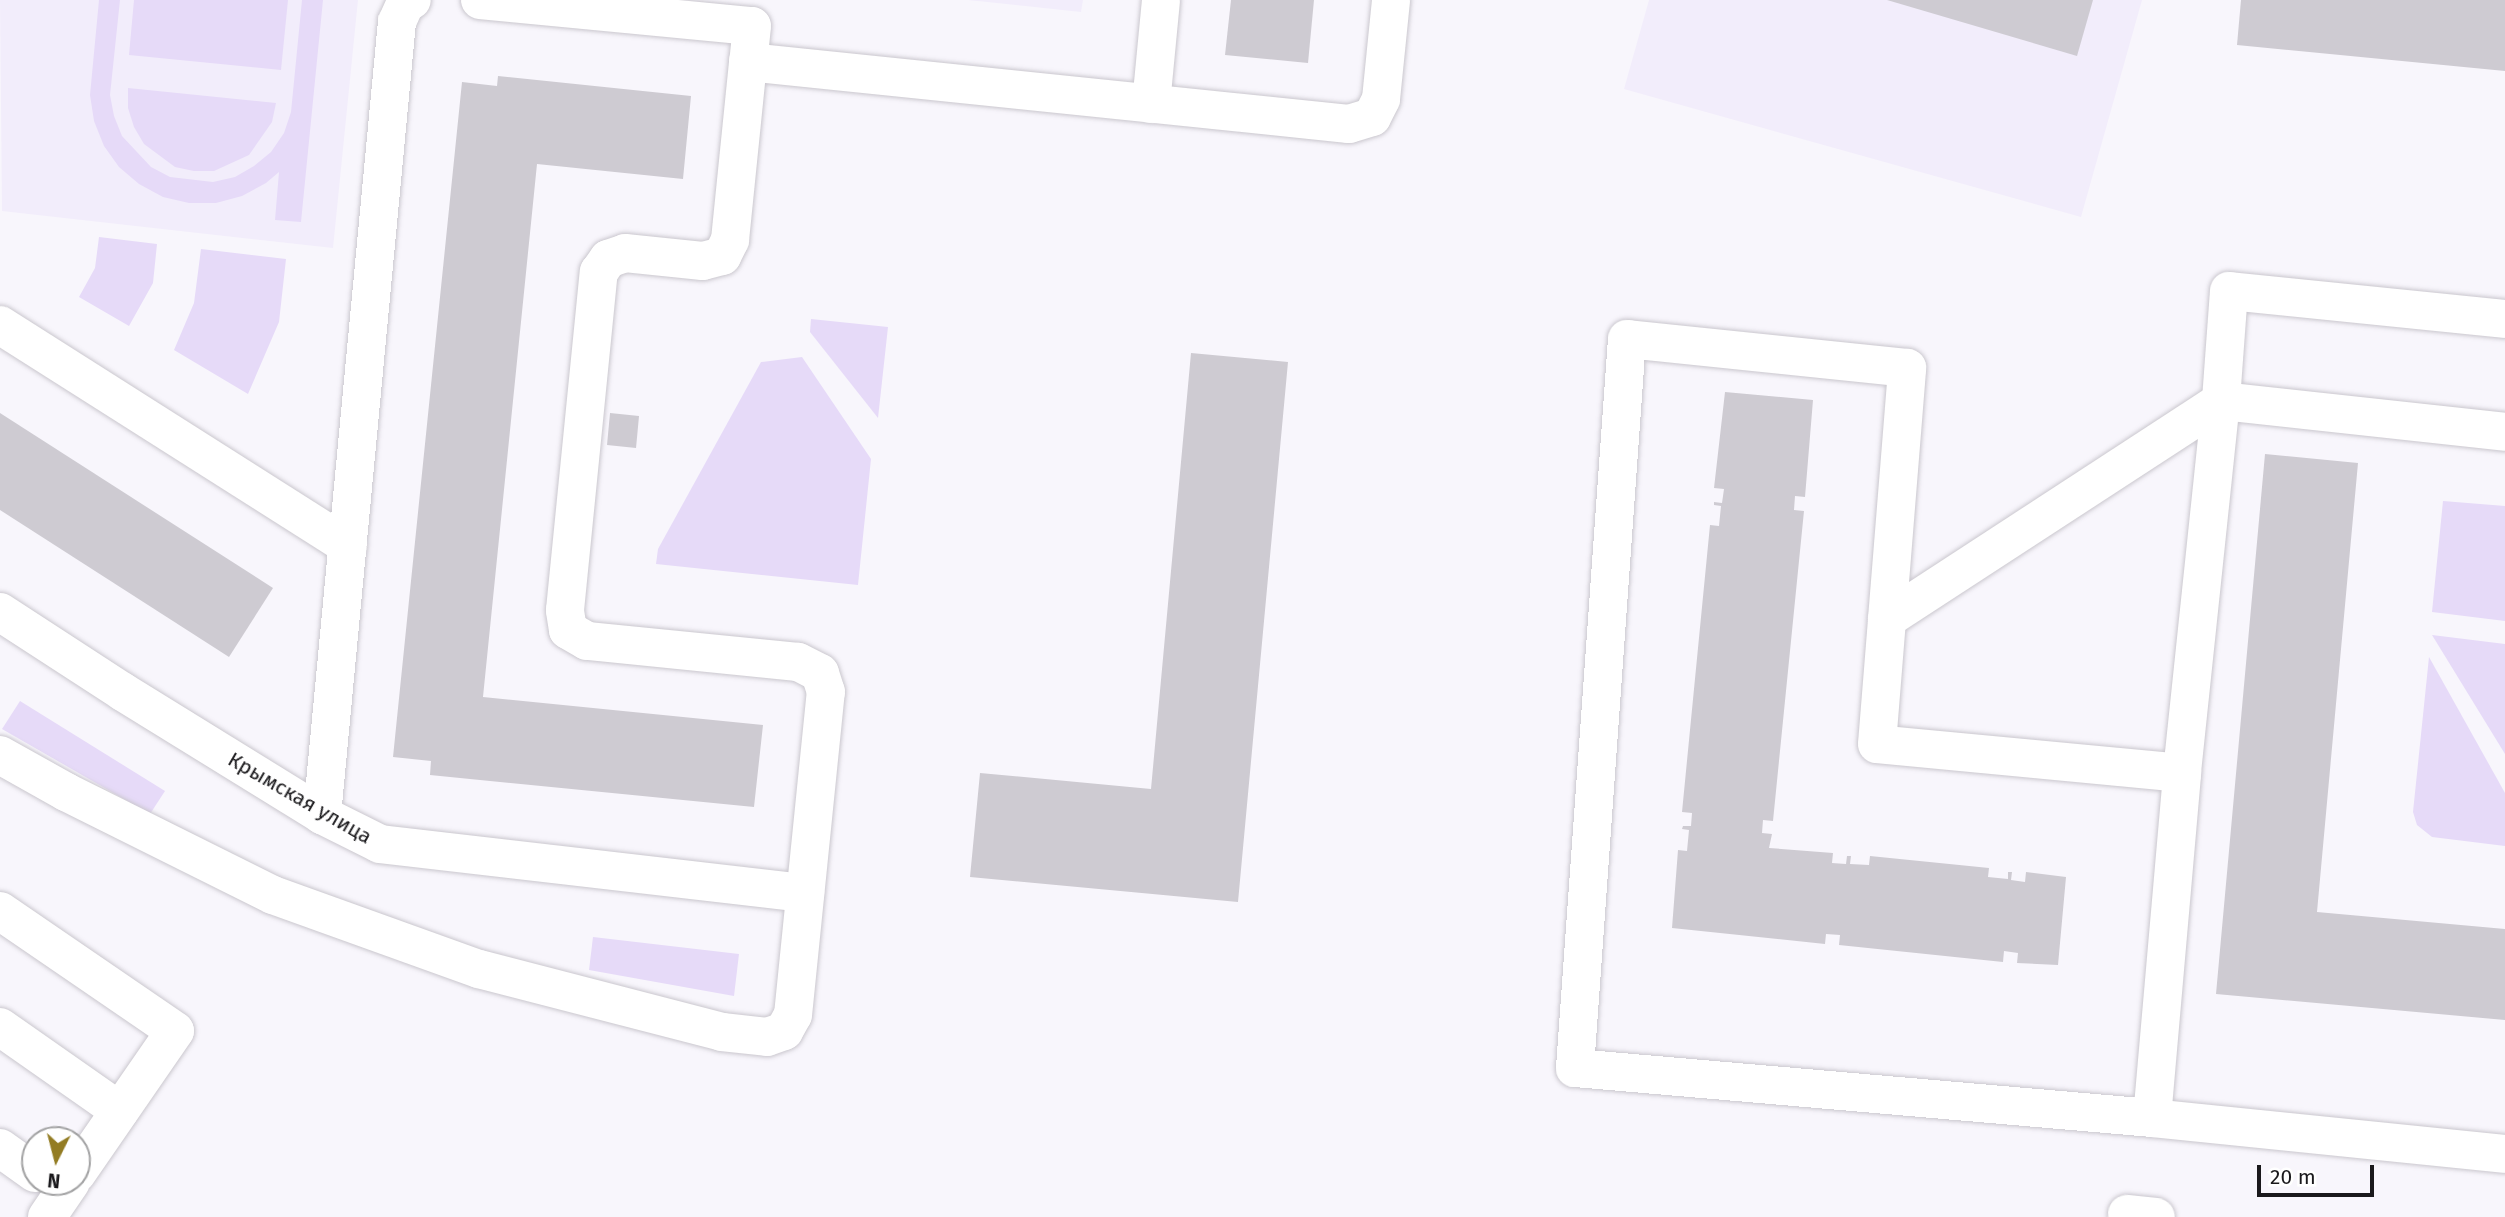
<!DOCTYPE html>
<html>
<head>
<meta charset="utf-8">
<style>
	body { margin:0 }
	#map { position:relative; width:2505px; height:1217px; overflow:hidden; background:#f8f6fc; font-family:"Fira Sans",sans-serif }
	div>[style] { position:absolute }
	.built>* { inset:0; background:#f2edfb }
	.green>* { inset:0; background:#e6daf8 }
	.building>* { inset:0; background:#cecbd2 }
	.roads { filter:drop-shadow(0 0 2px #cac7ce) drop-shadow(0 0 2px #cac7ce) }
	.minor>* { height:38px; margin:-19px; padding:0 19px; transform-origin:19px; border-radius:19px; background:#fff }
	span { translate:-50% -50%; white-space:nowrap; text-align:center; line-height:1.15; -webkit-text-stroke:5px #fff; paint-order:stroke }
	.street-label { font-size:21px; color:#1a191c }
	.north { position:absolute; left:21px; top:1126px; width:70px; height:70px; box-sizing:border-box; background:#fff; border:2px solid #a3a3a4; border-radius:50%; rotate:186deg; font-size:19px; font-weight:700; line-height:28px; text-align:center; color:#1a191c }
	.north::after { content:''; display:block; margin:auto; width:24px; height:32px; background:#937c23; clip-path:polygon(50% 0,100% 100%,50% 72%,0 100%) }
	.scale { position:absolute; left:2257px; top:1165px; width:117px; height:32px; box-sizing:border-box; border:4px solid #1a191c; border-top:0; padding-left:9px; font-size:21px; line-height:24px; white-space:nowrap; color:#1a191c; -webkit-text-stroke:5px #fff; paint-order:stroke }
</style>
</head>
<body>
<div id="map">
	<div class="built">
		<i style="clip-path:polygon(0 0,358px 0,333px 248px,2px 211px)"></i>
		<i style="clip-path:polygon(968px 0,1083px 0,1081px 12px)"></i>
		<i style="clip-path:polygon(1649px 0,2142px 0,2081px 217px,1624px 89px)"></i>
	</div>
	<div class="green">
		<i style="clip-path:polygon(99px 0,120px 0,110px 95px,114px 116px,122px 136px,151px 167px,170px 177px,213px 182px,235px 177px,254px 166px,271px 152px,284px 133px,291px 112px,302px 0,323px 0,301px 222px,275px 220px,279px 172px,266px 183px,242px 196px,216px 203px,189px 203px,163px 197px,139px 184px,119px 167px,104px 146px,94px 121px,90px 95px)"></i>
		<i style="clip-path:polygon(134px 0,288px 0,281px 70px,129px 55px)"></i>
		<i style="clip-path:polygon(128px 88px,276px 103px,272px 122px,249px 155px,214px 171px,194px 171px,175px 167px,144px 144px,134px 127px,128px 108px)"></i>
		<i style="clip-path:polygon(99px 237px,157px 244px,153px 283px,129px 326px,79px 297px,95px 268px)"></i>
		<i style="clip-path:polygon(201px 249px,286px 259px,279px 322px,248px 394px,174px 350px,194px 303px)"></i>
		<i style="clip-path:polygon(811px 319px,888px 327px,878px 418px,810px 332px)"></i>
		<i style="clip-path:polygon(802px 357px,871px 459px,858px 585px,656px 564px,658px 549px,761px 362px)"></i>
		<i style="clip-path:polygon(2443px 501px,2505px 506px,2505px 621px,2432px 612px)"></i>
		<i style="clip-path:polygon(2432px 635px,2505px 644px,2505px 754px)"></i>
		<i style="clip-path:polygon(2429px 657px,2505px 793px,2505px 846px,2432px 837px,2417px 825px,2413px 812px)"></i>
		<i style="clip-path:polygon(20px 701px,165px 791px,150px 814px,2px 729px)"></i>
		<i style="clip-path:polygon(593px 937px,739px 954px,734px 996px,589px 970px)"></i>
	</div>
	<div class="building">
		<i style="clip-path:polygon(1231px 0,1314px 0,1308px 63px,1225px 55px)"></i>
		<i style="clip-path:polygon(1887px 0,2093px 0,2077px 56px)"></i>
		<i style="clip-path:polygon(2241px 0,2505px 0,2505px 71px,2237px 45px)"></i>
		<i style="clip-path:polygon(498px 76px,691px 96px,683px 179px,537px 164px,483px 697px,763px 725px,754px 807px,430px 775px,431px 761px,393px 757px,462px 82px,497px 86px)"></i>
		<i style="clip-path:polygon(1191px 353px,1288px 362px,1238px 902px,970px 877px,980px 773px,1151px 789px)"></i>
		<i style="clip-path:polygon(1725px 392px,1813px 400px,1805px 497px,1795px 496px,1794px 510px,1804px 511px,1773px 821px,1763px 820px,1762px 833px,1772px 834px,1769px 848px,1833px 853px,1832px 863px,1846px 864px,1847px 856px,1851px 856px,1850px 864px,1869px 865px,1870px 856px,1989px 868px,1988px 877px,2008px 879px,2008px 872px,2012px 872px,2011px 880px,2025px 882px,2026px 872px,2066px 877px,2058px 965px,2017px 963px,2018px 953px,2004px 951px,2003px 962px,1839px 945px,1840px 935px,1826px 934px,1825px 944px,1672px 928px,1678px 850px,1687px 851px,1689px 830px,1682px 829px,1683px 826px,1691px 826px,1692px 813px,1682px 812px,1710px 525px,1719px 526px,1721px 506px,1714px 505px,1714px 502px,1722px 503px,1724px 489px,1714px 488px)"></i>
		<i style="clip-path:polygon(0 413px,273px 588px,229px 657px,0 510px)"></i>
		<i style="clip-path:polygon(610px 413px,639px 416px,636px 448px,607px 445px)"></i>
		<i style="clip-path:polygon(2265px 454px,2358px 463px,2317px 912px,2505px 929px,2505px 1020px,2216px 994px)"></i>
	</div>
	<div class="roads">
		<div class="minor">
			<i style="left:480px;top:0;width:273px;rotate:5.5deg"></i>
			<i style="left:752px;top:26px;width:36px;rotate:96deg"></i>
			<i style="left:1151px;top:104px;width:104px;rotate:-84.5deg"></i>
			<i style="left:2505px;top:319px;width:277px;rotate:-174.2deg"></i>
			<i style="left:2229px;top:291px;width:110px;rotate:94.2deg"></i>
			<i style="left:2221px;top:401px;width:286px;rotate:6.2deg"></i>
			<i style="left:0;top:325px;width:412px;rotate:32.4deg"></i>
			<i style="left:0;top:612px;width:147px;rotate:33deg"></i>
			<i style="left:123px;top:692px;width:234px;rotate:31.7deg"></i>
			<i style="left:322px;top:815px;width:65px;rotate:26.6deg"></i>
			<i style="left:380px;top:844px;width:428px;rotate:6.6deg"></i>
			<i style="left:1887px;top:619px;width:399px;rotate:-33.1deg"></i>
			<i style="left:2221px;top:401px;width:374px;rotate:96deg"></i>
			<i style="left:2182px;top:773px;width:306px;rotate:-174.6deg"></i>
			<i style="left:1877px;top:744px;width:125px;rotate:-85.4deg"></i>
			<i style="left:1887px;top:619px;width:252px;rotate:-85.4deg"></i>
			<i style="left:1907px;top:368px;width:281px;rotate:-174.1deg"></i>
			<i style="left:1627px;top:339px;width:731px;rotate:94.08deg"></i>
			<i style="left:1575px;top:1068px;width:579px;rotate:4.95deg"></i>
			<i style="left:2152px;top:1118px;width:355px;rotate:5.8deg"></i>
			<i style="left:0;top:755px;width:76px;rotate:29.3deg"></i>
			<i style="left:66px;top:792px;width:231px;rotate:26.5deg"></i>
			<i style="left:273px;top:895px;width:219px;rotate:19.8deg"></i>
			<i style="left:479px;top:969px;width:251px;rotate:14.5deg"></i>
			<i style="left:722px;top:1032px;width:45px;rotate:6.3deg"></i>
			<i style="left:767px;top:1037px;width:18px;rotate:-19deg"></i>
			<i style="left:784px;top:1031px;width:18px;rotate:-61deg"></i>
			<i style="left:793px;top:1015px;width:325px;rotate:-84.2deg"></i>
			<i style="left:826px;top:692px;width:20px;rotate:-108deg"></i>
			<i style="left:820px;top:673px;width:25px;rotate:-153deg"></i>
			<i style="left:798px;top:662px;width:212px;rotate:-174.3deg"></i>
			<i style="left:587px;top:641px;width:22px;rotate:-150deg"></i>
			<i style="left:568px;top:630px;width:20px;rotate:-99deg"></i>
			<i style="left:565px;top:610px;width:340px;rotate:-84.3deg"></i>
			<i style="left:599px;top:272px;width:16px;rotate:-55deg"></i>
			<i style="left:608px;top:259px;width:18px;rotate:-19deg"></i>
			<i style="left:625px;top:253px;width:78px;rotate:5.9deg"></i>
			<i style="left:703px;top:261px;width:20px;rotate:-15deg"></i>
			<i style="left:722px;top:256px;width:18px;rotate:-63deg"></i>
			<i style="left:730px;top:240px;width:179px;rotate:-84.2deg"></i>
			<i style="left:748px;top:62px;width:604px;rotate:5.89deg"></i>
			<i style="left:1349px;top:124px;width:24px;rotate:-17deg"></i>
			<i style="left:1372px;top:117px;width:20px;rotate:-63deg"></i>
			<i style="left:1381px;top:99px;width:100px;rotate:-84.2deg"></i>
			<i style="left:322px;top:815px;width:797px;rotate:-84.6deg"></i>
			<i style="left:397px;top:22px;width:22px;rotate:-66deg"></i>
			<i style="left:406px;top:2px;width:6px;rotate:-18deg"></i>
			<i style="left:0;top:911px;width:212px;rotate:34.4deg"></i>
			<i style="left:175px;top:1031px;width:173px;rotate:124.6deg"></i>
			<i style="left:0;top:1027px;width:146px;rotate:35deg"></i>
			<i style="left:2152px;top:1118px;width:346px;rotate:-85deg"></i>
			<i style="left:0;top:1148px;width:43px;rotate:35.5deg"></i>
			<i style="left:2127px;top:1214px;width:29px;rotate:6deg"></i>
			<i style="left:47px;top:1217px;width:42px;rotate:-55.6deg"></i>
		</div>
	</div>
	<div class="street-label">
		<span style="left:300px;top:798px;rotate:30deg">Крымская улица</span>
	</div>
	<div class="north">N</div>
	<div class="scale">20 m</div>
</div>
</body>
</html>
